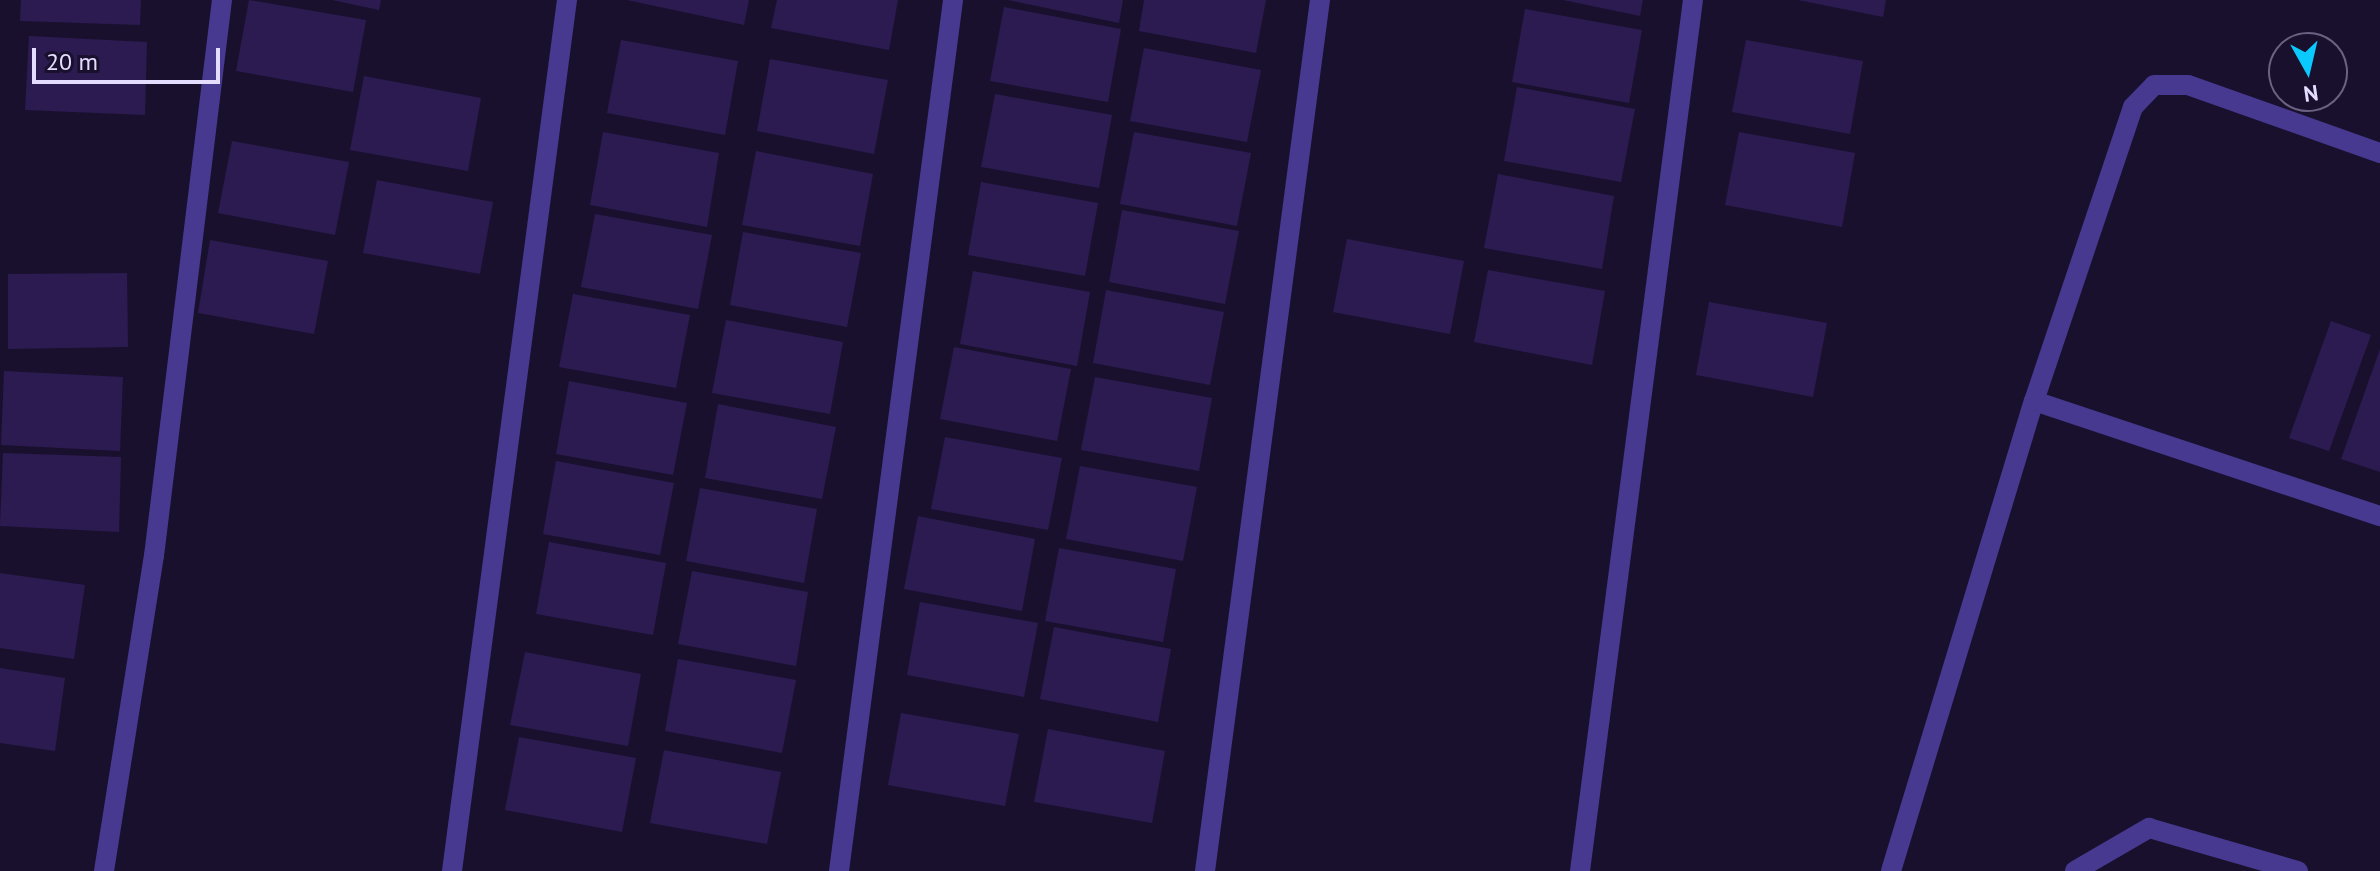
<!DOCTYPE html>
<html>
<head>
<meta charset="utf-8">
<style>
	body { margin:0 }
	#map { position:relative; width:2380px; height:871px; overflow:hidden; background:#19102e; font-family:"PT Sans",sans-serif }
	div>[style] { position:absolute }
	.building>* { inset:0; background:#2c1b50 }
	.street>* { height:20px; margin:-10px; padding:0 10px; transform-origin:10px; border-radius:10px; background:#47398f }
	span { translate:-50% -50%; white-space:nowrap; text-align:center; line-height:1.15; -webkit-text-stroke:7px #19102e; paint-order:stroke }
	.north { position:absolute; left:2268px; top:32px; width:80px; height:80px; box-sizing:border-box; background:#19102e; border:2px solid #6b6282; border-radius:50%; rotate:172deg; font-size:22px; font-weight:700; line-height:32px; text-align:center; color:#e5ddff }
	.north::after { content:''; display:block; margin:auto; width:28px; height:36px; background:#09c9ff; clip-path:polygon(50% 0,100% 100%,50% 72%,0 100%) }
	.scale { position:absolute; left:32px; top:48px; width:188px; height:36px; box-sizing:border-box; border:4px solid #e5ddff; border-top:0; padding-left:10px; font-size:24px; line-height:28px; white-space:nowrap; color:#e5ddff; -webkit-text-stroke:6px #19102e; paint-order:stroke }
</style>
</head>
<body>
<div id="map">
	<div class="building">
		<i style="clip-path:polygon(21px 0,141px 0,140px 25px,20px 21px)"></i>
		<i style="clip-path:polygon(249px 0,366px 20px,353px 92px,236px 71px)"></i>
		<i style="clip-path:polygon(332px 0,381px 0,379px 10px)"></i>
		<i style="clip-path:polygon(627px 0,749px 0,744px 25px)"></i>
		<i style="clip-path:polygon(777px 0,898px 0,889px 50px,771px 28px)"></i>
		<i style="clip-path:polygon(1008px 0,1123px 0,1119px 23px)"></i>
		<i style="clip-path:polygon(1144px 0,1266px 0,1256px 53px,1139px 31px)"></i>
		<i style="clip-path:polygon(1563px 0,1643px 0,1640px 16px)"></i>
		<i style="clip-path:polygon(1798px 0,1886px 0,1883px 17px)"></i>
		<i style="clip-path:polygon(1004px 7px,1121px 29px,1108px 102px,990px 81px)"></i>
		<i style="clip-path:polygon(1525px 9px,1642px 30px,1629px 103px,1512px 82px)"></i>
		<i style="clip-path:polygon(29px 36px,147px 42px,145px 115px,25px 110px)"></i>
		<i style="clip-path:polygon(621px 40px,738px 61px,725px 135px,607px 113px)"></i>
		<i style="clip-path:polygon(1746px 40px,1863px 61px,1850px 134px,1732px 112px)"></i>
		<i style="clip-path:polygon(1144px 48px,1261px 70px,1247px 142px,1130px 121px)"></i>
		<i style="clip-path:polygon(770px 59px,888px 80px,874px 154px,757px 131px)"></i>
		<i style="clip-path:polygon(364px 76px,481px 98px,468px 171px,350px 150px)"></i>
		<i style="clip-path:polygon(1517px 87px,1635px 109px,1621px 182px,1504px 161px)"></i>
		<i style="clip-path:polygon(995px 94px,1112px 115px,1099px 188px,981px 167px)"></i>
		<i style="clip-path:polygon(603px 132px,719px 153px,707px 227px,590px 205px)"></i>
		<i style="clip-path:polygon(1134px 132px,1251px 153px,1237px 226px,1120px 204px)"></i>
		<i style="clip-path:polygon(1739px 132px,1855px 153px,1842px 227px,1725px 205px)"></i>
		<i style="clip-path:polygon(232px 141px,349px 162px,335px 235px,218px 213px)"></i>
		<i style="clip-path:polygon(756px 151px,873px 174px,860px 246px,742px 225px)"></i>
		<i style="clip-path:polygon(1498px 174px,1614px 196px,1602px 269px,1484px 248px)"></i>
		<i style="clip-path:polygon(377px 180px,493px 202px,480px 274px,363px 253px)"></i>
		<i style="clip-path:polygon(981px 182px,1098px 203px,1085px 276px,968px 255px)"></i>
		<i style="clip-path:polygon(1122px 210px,1239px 231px,1225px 304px,1109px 282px)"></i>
		<i style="clip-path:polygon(595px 214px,712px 235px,698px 309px,581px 287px)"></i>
		<i style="clip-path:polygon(743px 232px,861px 253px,847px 327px,730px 305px)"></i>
		<i style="clip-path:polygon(1347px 239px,1464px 261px,1450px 334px,1333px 312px)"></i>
		<i style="clip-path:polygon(210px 240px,328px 261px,314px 334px,198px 313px)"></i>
		<i style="clip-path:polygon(1488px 270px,1605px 291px,1592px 365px,1474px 342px)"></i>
		<i style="clip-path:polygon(973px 271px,1090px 292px,1077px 366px,960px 344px)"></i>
		<i style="clip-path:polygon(127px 273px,128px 347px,8px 349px,8px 274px)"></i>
		<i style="clip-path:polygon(1106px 290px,1224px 312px,1210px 385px,1093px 363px)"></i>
		<i style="clip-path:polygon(573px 294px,690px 315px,676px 388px,559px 367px)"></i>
		<i style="clip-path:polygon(1709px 302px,1827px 323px,1813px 397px,1696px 375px)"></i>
		<i style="clip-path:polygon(726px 320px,843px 342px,830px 414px,712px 393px)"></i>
		<i style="clip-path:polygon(2331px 321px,2371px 335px,2329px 451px,2289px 438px)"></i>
		<i style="clip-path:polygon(954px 347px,1071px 369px,1057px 441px,940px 419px)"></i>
		<i style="clip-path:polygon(2380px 349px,2380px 472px,2341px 459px)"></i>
		<i style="clip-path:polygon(4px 371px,123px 377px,120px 451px,1px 445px)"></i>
		<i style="clip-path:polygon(1095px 377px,1212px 398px,1199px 471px,1081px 450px)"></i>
		<i style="clip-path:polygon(569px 381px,687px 403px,673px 475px,556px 454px)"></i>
		<i style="clip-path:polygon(718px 404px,836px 427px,822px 499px,705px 478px)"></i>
		<i style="clip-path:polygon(945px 437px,1062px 458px,1048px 530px,931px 509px)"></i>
		<i style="clip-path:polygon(3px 453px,121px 457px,119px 532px,0 526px)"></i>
		<i style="clip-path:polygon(556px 461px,674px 483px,660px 555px,543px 534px)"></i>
		<i style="clip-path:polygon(1080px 466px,1197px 487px,1183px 561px,1066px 539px)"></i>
		<i style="clip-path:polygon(700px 488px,817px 509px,804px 583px,686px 561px)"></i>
		<i style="clip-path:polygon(918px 516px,1035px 539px,1022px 611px,904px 589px)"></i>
		<i style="clip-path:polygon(549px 542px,666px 563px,653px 635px,536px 614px)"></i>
		<i style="clip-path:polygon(1059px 548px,1176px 569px,1163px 642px,1045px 621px)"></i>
		<i style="clip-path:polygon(692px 571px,808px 592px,796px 666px,678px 644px)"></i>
		<i style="clip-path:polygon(0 573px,85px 585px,74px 659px,0 648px)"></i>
		<i style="clip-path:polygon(920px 602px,1038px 623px,1024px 697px,907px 675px)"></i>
		<i style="clip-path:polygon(1054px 627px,1171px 649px,1158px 722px,1040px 699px)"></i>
		<i style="clip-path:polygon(525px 652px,641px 674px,628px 746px,510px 725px)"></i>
		<i style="clip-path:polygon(678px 659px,796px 680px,782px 753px,665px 731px)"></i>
		<i style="clip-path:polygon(0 668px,65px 678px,55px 751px,0 743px)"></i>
		<i style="clip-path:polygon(901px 713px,1019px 734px,1005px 806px,888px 785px)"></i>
		<i style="clip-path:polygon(1048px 729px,1165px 751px,1152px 823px,1034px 802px)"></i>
		<i style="clip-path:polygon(519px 737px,636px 758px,622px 832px,505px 810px)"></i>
		<i style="clip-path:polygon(664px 750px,781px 772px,767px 844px,650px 823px)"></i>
	</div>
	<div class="street">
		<i style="left:2034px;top:401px;width:365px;rotate:18.4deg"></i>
		<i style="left:104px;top:871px;width:319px;rotate:-81deg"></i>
		<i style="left:154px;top:556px;width:560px;rotate:-83.03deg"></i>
		<i style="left:452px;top:871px;width:879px;rotate:-82.48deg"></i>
		<i style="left:839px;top:871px;width:878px;rotate:-82.54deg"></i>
		<i style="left:1205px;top:871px;width:879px;rotate:-82.48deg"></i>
		<i style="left:1580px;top:871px;width:878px;rotate:-82.61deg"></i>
		<i style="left:1891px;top:871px;width:491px;rotate:-73.1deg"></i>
		<i style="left:2034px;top:401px;width:310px;rotate:-71.4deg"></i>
		<i style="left:2133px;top:107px;width:30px;rotate:-46deg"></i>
		<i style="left:2154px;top:85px;width:34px"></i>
		<i style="left:2188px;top:85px;width:204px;rotate:19.5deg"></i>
		<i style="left:2075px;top:871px;width:86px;rotate:-30.2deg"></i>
		<i style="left:2149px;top:828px;width:155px;rotate:16.1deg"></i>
	</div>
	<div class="north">N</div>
	<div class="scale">20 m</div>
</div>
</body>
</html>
